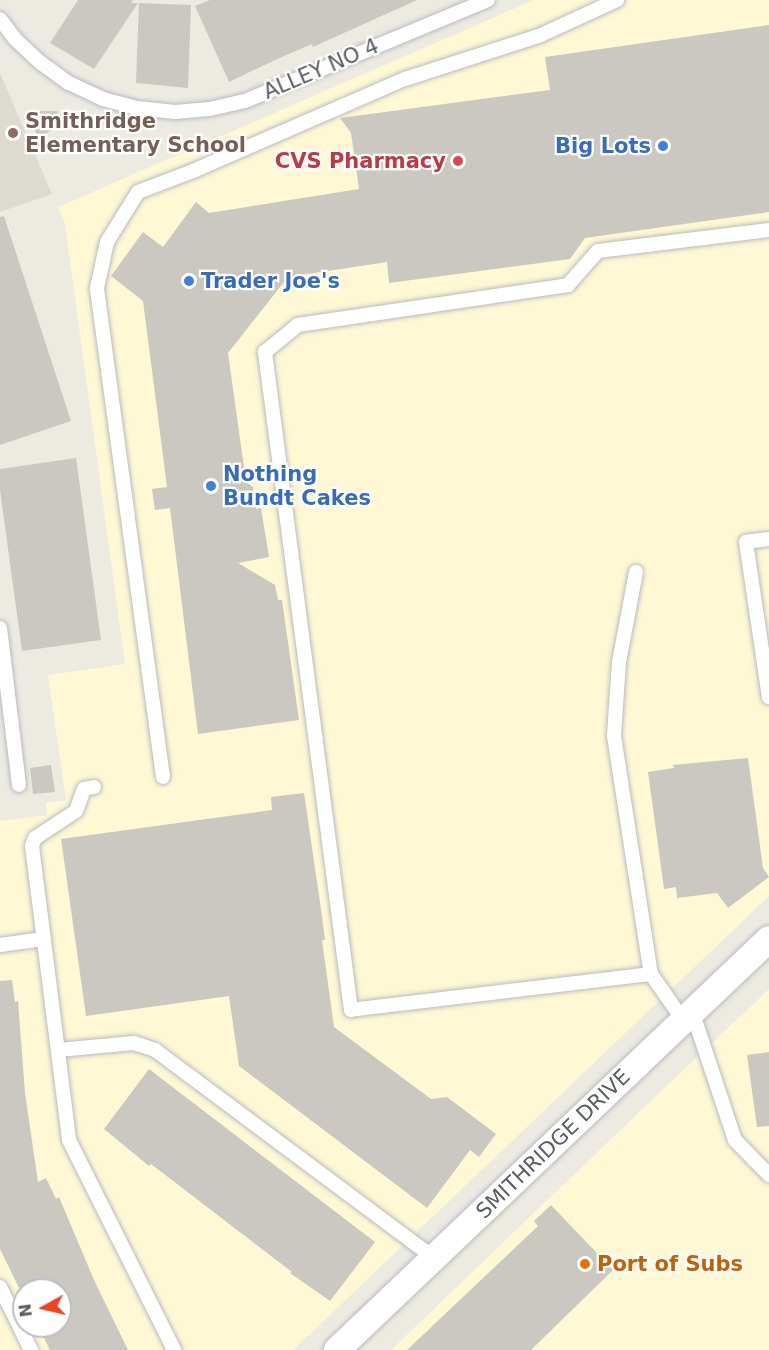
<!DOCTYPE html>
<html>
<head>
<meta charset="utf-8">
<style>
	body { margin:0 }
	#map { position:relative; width:769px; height:1350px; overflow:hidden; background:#edebe1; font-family:"DejaVu Sans",sans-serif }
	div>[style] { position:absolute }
	.commercial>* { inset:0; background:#fff8d4 }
	.education>* { inset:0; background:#dddbcf }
	.building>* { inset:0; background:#cac8c0 }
	.roads { filter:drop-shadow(0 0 2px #b9bbc1) drop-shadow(0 0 2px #b9bbc1) }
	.lane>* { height:14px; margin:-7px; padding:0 7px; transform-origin:7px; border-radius:7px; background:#fff }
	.street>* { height:26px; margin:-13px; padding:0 13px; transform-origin:13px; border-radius:13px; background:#fff }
	.dots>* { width:16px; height:16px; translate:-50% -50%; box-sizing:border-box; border:3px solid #fff; border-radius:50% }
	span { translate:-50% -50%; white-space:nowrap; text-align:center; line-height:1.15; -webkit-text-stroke:4.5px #fff; paint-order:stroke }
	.street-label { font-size:21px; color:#595d63 }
	.education-label { font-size:21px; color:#785e54; font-weight:700 }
	.left { translate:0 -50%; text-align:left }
	.shop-label { font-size:21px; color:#366cbe; font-weight:700 }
	.right { translate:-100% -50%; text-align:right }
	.health-label { font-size:21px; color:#be3a42; font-weight:700 }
	.food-label { font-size:21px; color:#c56008; font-weight:700 }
	.north { position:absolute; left:12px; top:1278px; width:60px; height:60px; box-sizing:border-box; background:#fff; border:2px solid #bdbec1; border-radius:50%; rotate:262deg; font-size:16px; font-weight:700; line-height:24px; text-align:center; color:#595d63 }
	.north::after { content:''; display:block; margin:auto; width:21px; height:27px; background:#f24022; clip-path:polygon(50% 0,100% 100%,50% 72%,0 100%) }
</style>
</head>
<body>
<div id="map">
	<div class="commercial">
		<i style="clip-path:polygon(evenodd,534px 0,769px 0,769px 896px,293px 1350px,0 1350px,0 821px,47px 815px,46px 803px,66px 800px,48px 675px,125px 664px,65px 224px,58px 207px,534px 0,24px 1290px,60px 1290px,60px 1326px,24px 1326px,24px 1290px)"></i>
		<i style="clip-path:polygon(769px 989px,769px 1350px,391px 1350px,659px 1093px)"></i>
	</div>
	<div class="education">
		<i style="clip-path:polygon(0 73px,52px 194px,0 212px)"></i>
	</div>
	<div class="building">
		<i style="clip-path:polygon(78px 0,133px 0,131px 3px,138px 3px,94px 69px,50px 43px)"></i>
		<i style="clip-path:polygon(210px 0,417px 0,313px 47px,312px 44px,275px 60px,229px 82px,195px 6px)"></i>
		<i style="clip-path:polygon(139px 3px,191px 5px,188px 88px,136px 83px)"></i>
		<i style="clip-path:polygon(769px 25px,769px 212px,585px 238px,570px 259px,389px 283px,387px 262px,288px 277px,228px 353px,246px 482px,253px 487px,256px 509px,261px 508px,269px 557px,238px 563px,275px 585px,278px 600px,282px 600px,299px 720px,198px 734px,170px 508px,155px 510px,152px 489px,167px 487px,143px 301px,111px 276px,143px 232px,163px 247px,196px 202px,209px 213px,359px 189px,351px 133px,340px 118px,550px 90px,545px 57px)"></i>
		<i style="clip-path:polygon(29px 111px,58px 111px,53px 129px,38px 139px)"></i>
		<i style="clip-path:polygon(4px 216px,71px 421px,0 445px,0 217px)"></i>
		<i style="clip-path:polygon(76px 458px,101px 640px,22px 651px,0 490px,0 469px)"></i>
		<i style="clip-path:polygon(748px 758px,763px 868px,769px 877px,728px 908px,717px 893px,677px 898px,676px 887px,664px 889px,648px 772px,674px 768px,673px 765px)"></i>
		<i style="clip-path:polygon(51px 765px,55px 792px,33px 794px,30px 768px)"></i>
		<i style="clip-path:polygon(304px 793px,322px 916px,325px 940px,322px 940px,334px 1027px,431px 1099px,447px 1097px,496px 1134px,479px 1157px,470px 1150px,427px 1208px,239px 1066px,229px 996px,86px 1016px,61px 839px,272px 810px,271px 797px)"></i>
		<i style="clip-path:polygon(12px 980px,15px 1002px,18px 1001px,25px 1093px,38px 1182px,46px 1178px,56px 1199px,59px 1197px,94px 1280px,128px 1350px,50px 1350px,38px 1326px,60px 1326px,60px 1290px,24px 1290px,24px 1298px,0 1249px,0 981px)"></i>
		<i style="clip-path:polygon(769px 1052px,769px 1126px,757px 1127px,747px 1055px)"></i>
		<i style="clip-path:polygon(149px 1069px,375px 1242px,330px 1301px,290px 1273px,292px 1272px,151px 1164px,149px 1166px,104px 1129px)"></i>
		<i style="clip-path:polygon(551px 1205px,613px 1270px,531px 1350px,407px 1350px,538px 1226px,534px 1221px)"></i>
	</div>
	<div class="roads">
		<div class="lane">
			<i style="left:0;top:19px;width:25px;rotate:53deg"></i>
			<i style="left:15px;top:39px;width:35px;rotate:43deg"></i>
			<i style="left:41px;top:63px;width:34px;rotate:36deg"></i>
			<i style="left:69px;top:83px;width:38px;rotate:25deg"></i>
			<i style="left:103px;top:99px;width:35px;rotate:15deg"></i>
			<i style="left:137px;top:108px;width:38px;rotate:6deg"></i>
			<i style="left:175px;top:112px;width:35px;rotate:-5deg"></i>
			<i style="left:210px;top:109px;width:36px;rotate:-13deg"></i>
			<i style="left:245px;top:101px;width:263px;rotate:-22.6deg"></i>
			<i style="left:769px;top:539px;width:23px;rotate:173deg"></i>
			<i style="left:746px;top:542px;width:157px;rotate:81.6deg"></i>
			<i style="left:636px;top:572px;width:92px;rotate:100.7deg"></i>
			<i style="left:619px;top:662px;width:74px;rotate:93.9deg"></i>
			<i style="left:614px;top:736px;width:241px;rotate:81.2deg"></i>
			<i style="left:0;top:628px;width:158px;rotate:83.1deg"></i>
			<i style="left:163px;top:777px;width:493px;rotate:-97.7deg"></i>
			<i style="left:97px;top:288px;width:47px;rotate:-77.7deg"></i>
			<i style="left:107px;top:242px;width:59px;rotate:-58.2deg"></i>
			<i style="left:138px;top:192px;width:59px;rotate:-20.9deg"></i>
			<i style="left:193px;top:171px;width:231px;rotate:-23.5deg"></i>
			<i style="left:405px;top:79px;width:143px;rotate:-17.9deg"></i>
			<i style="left:541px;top:35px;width:84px;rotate:-24.7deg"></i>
			<i style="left:94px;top:787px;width:10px;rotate:169deg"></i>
			<i style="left:84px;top:789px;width:23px;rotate:110deg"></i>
			<i style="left:76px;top:811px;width:49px;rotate:146.6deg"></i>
			<i style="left:35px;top:838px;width:9px;rotate:111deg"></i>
			<i style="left:32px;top:846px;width:296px;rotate:82.8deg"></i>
			<i style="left:69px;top:1140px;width:235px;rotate:63.4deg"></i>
			<i style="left:0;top:945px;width:44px;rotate:-7.8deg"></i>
			<i style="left:692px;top:1011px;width:136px;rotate:71.6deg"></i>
			<i style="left:735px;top:1140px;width:49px;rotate:45.8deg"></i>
			<i style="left:683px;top:1020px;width:56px;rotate:-124.8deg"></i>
			<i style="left:651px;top:974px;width:302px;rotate:173.2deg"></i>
			<i style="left:351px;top:1010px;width:664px;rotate:-97.45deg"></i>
			<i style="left:265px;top:352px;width:43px;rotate:-39.3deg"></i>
			<i style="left:298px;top:325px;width:273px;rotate:-8.4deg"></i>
			<i style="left:568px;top:285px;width:45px;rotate:-48.6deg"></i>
			<i style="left:598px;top:251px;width:172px;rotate:-7deg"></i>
			<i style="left:58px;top:1050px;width:76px;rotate:-5.3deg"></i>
			<i style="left:134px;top:1043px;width:22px;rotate:18deg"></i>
			<i style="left:155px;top:1050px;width:348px;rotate:36.7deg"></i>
			<i style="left:0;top:1287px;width:70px;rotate:63.8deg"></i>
		</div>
		<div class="street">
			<i style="left:337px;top:1350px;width:596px;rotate:-43.57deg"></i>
		</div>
	</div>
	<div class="dots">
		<i style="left:13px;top:133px;background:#8d6e63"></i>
		<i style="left:663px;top:146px;background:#3f7fe0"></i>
		<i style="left:458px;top:161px;background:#e0444e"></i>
		<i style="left:189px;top:281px;background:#3f7fe0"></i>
		<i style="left:211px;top:486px;background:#3f7fe0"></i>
		<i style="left:585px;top:1264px;background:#e8710a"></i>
	</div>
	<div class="street-label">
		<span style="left:321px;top:69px;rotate:-23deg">ALLEY NO 4</span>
		<span style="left:553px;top:1144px;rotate:-44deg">SMITHRIDGE DRIVE</span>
	</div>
	<div class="education-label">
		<span class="left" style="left:25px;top:133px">Smithridge<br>Elementary School</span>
	</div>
	<div class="shop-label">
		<span class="right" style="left:651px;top:146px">Big Lots</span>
		<span class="left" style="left:201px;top:281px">Trader Joe's</span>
		<span class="left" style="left:223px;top:486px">Nothing<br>Bundt Cakes</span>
	</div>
	<div class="health-label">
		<span class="right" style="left:446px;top:161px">CVS Pharmacy</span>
	</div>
	<div class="food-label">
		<span class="left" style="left:597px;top:1264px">Port of Subs</span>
	</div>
	<div class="north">N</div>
</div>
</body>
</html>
